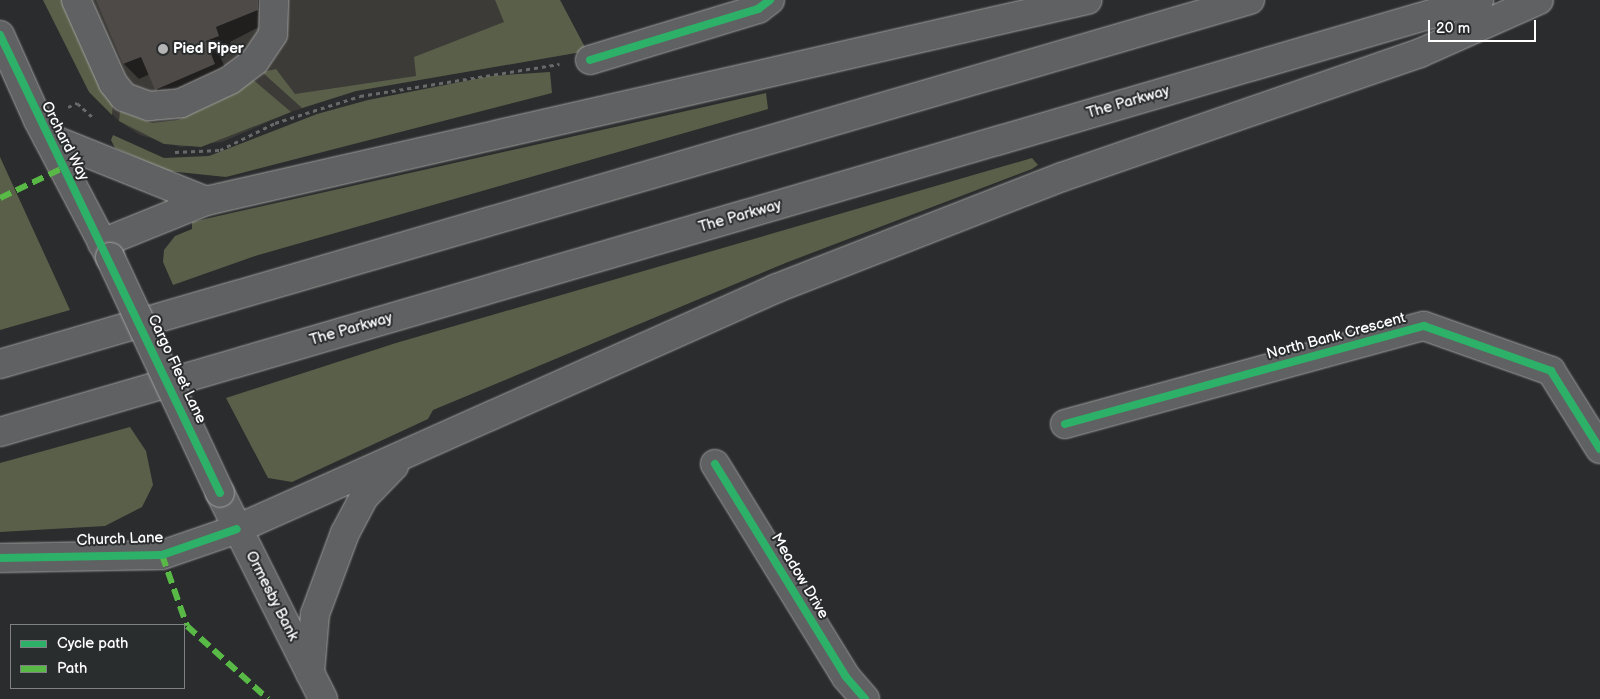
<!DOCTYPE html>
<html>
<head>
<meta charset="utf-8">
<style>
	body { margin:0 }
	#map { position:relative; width:1600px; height:699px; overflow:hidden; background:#2b2c2d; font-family:"Balsamiq Sans",sans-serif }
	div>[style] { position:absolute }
	.built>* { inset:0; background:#3c3b38 }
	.green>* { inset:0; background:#5a5f49 }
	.shadow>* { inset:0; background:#0007 }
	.building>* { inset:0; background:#4d4a48 }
	.path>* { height:3px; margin-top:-1.5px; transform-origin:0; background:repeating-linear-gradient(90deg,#686969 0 4px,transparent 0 8px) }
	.roads { filter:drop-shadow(0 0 1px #a0a0a0) drop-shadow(0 0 1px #a0a0a0) }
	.minor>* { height:28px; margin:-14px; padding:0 14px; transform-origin:14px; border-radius:14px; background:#606162 }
	.major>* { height:28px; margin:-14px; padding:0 14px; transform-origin:14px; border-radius:14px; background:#606162 }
	.highway>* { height:28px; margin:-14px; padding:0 14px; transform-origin:14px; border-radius:14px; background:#606162 }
	.bridges { filter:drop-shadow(0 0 1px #a0a0a0) drop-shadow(0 0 1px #a0a0a0) }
	.major-bridge>* { height:28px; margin:-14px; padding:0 14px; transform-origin:14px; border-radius:14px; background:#606162 }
	.quiet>* { height:6px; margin-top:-3px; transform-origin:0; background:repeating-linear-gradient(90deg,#58b947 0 12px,transparent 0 18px) }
	.cycleway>* { height:8px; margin:-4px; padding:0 4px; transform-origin:4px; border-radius:4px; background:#2db169 }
	.dots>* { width:14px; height:14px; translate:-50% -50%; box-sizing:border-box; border:2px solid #2a2d2e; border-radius:50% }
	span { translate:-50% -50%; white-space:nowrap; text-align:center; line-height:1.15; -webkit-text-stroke:4px #2a2d2e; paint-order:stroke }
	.poi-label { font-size:15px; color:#fff; font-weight:700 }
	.left { translate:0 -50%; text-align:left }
	.street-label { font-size:15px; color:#fff }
	.legend { position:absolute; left:10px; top:624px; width:175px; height:65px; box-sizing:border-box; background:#2a2d2e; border:1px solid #7f8182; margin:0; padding:6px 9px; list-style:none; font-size:15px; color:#fff }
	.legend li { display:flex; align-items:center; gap:10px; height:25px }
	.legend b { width:25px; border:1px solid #7f8182 }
	.scale { position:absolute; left:1428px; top:20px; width:108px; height:22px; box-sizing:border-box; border:2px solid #fff; border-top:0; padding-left:6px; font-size:15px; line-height:18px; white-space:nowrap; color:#fff; -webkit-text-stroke:4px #2a2d2e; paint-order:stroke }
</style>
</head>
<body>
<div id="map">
	<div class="built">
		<i style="clip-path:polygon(43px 0,560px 0,587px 51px,356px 91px,291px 112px,222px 142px,181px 147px,140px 135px,119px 121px,90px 92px)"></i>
	</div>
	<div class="green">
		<i style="clip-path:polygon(43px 0,62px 0,66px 7px,113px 103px,112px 115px,89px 92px)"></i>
		<i style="clip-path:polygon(495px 0,560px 0,587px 51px,356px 91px,302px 108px,262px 72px,276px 69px,295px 94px,416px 76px,414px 57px,504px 22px)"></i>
		<i style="clip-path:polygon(550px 72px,552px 93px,226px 177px,168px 171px,115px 148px,111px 140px,113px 135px,164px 158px,209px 156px,317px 114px,368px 100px,491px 76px)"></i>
		<i style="clip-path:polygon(251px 78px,291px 112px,201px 147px,164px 144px,119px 121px,120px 111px,152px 123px,178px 120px,238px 92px)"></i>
		<i style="clip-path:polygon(766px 93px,768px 109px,255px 256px,173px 285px,163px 262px,164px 250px,175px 236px,192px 229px,192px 222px)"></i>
		<i style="clip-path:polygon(0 157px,70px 310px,0 330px)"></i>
		<i style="clip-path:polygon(1032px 158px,1038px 165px,1032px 169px,788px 262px,433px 410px,428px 419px,292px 482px,268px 478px,226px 398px,396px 343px)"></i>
		<i style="clip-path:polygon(130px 427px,146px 451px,153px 485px,142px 507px,105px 526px,0 532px,0 463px)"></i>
	</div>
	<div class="shadow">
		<i style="clip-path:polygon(100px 0,263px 0,272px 20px,230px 42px,233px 51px,220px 56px,230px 79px,171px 104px,156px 89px,150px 74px,139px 79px,124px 64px)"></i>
	</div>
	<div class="building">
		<i style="clip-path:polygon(96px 0,258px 0,258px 10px,216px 27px,219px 36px,206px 41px,215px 64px,155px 90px,141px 57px,123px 64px)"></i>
	</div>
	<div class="path">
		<i style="left:68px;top:107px;width:10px;rotate:-24deg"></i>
		<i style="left:77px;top:103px;width:24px;rotate:42deg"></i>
		<i style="left:175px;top:152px;width:45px;rotate:-2.5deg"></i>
		<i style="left:220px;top:150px;width:61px;rotate:-26.1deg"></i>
		<i style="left:275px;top:123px;width:89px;rotate:-17.6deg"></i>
		<i style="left:360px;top:96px;width:202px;rotate:-9.1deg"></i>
	</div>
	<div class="roads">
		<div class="minor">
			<i style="left:76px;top:0;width:91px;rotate:66deg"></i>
			<i style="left:113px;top:83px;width:18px;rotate:52deg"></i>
			<i style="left:124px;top:97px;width:27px;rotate:20deg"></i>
			<i style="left:149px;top:106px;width:32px;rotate:-5deg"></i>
			<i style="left:181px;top:103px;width:54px;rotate:-25.1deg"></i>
			<i style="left:230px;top:80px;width:31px;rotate:-37deg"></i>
			<i style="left:255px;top:61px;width:32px;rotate:-56deg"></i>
			<i style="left:273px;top:34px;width:34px;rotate:-88deg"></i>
			<i style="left:590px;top:60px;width:176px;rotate:-16.9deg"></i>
			<i style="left:758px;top:9px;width:15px;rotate:-37deg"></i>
			<i style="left:1065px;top:424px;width:372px;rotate:-15.3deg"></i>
			<i style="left:1424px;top:326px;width:135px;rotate:19.5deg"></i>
			<i style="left:1551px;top:371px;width:92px;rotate:57.9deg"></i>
			<i style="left:715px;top:464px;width:250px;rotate:58.4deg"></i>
			<i style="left:846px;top:677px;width:29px;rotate:49deg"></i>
			<i style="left:0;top:558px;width:162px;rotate:-1.1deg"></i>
			<i style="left:162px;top:555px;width:79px;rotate:-19.1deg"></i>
		</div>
		<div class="major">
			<i style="left:0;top:35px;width:93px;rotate:65.9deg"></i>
			<i style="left:38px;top:120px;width:155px;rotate:62.3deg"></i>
			<i style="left:220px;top:493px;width:230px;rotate:63.4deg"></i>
		</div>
		<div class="highway">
			<i style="left:47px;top:137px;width:171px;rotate:21.9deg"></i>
			<i style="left:102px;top:243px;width:112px;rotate:-22deg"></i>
			<i style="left:206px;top:201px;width:904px;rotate:-12.85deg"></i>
			<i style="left:0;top:364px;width:1302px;rotate:-16.24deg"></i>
			<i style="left:0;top:432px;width:1541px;rotate:-16.28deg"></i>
			<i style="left:237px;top:529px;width:591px;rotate:-24.05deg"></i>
			<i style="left:777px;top:288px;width:306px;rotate:-21.3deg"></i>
			<i style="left:1062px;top:177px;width:379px;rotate:-19.1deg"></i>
			<i style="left:1420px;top:53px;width:130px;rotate:-24deg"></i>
			<i style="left:310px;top:673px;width:59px;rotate:-85.2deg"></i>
			<i style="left:315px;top:614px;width:86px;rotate:-69.7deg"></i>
			<i style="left:345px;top:533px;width:41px;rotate:-62.2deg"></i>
			<i style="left:364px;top:497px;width:43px;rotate:-45.9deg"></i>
		</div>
	</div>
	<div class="bridges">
		<div class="major-bridge">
			<i style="left:110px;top:257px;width:260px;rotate:65deg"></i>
		</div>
	</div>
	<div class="quiet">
		<i style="left:0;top:198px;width:70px;rotate:-25.5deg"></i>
		<i style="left:162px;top:555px;width:75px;rotate:70.6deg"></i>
		<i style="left:187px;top:626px;width:109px;rotate:42deg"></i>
	</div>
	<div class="cycleway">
		<i style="left:0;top:35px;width:508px;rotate:64.34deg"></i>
		<i style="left:590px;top:60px;width:176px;rotate:-16.9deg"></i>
		<i style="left:758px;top:9px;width:15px;rotate:-37deg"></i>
		<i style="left:1065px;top:424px;width:372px;rotate:-15.3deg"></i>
		<i style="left:1424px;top:326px;width:135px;rotate:19.5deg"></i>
		<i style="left:1551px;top:371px;width:92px;rotate:57.9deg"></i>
		<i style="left:715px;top:464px;width:250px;rotate:58.4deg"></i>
		<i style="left:846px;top:677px;width:29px;rotate:49deg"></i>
		<i style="left:0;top:558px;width:162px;rotate:-1.1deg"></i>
		<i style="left:162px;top:555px;width:79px;rotate:-19.1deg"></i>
	</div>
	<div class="dots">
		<i style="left:163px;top:49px;background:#b5b5b6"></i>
	</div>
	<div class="poi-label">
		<span class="left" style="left:173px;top:49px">Pied Piper</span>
	</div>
	<div class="street-label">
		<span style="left:1128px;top:102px;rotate:-16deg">The Parkway</span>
		<span style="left:65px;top:141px;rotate:63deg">Orchard Way</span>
		<span style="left:740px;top:216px;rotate:-16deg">The Parkway</span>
		<span style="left:351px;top:329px;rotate:-16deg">The Parkway</span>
		<span style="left:1336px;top:336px;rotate:-15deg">North Bank Crescent</span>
		<span style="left:177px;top:369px;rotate:65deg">Cargo Fleet Lane</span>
		<span style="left:120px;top:539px;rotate:-2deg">Church Lane</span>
		<span style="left:800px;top:576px;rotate:59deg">Meadow Drive</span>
		<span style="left:272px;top:596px;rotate:63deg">Ormesby Bank</span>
	</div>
	<ul class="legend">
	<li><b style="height:6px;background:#2db169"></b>Cycle path</li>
	<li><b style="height:6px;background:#58b947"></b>Path</li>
	</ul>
	<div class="scale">20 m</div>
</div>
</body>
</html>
